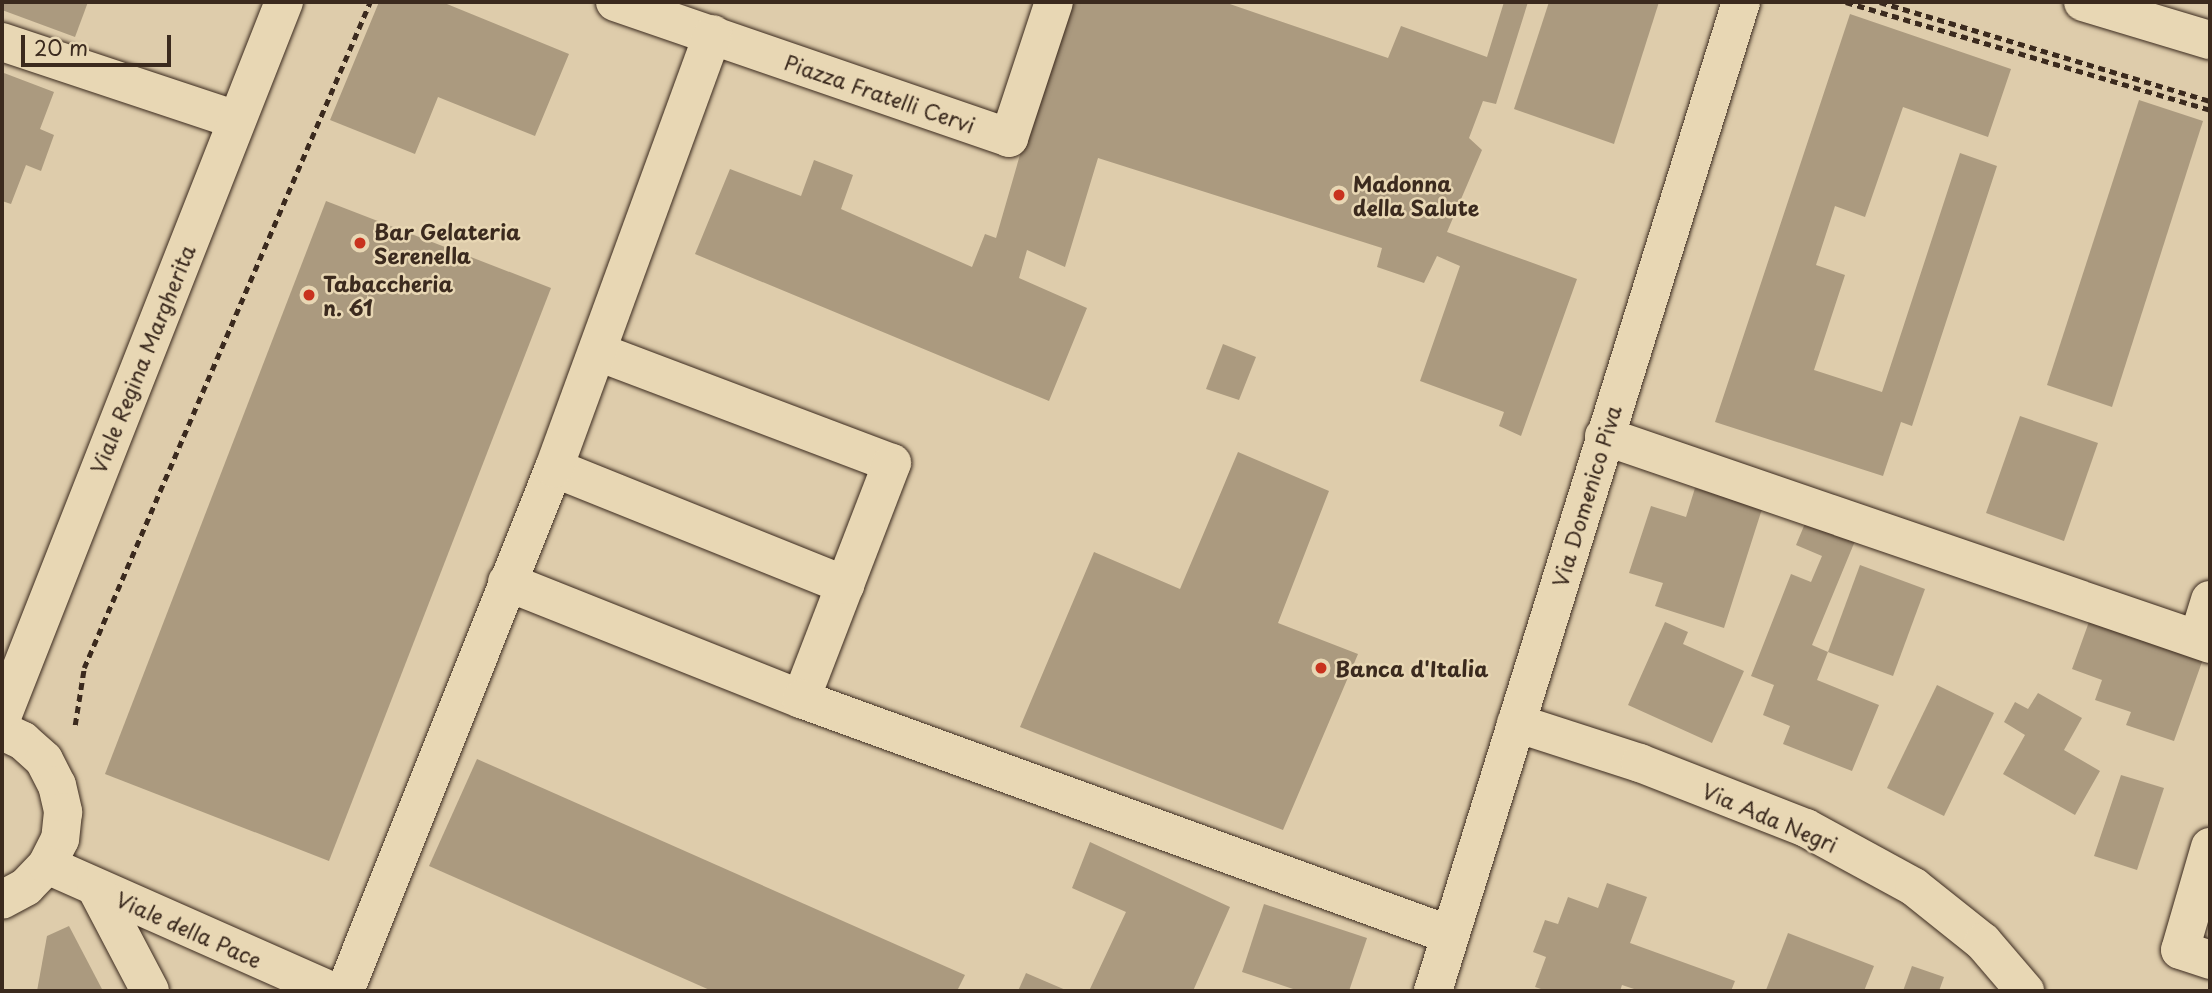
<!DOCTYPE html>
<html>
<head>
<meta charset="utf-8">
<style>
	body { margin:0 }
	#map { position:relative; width:2212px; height:993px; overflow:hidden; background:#deccab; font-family:"Playpen Sans",sans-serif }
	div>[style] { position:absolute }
	.building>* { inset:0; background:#ab9a7f }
	.path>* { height:4.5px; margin-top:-2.25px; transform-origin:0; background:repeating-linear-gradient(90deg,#3b2a1e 0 7px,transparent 0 12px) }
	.roads { filter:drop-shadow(0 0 2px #3b2a1e) drop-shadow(0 0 2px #3b2a1e) }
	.minor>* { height:38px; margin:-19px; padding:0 19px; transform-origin:19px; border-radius:19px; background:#e8d7b4 }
	.dots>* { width:19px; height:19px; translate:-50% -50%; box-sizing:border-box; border:4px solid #e8d7b4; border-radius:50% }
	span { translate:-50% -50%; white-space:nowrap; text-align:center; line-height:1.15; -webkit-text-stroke:5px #e8d7b4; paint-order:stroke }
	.street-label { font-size:21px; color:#3b2a1e }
	.poi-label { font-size:21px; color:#3b2a1e; font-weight:700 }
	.left { translate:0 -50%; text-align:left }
	.frame { position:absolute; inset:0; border:4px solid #3b2a1e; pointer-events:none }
	.scale { position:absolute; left:21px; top:35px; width:150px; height:32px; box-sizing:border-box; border:4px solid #3b2a1e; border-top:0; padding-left:9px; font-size:21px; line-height:24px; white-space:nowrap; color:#3b2a1e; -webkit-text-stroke:5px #e8d7b4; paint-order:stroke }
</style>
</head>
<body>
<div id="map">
	<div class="building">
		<i style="clip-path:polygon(2px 2px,88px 2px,75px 37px,2px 10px)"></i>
		<i style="clip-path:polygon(379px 2px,442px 2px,569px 54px,535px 136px,438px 97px,415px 154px,330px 120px)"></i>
		<i style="clip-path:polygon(1064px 2px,1224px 2px,1388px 58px,1401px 26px,1487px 57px,1504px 2px,1528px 2px,1496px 104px,1483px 101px,1469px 138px,1482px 150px,1447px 232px,1577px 279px,1521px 436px,1499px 426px,1504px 412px,1420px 381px,1460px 266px,1437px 256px,1424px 283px,1377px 267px,1382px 248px,1098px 158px,1065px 267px,1027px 250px,1019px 278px,1087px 308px,1049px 401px,695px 254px,730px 169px,801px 196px,814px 160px,853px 175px,841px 209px,972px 267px,985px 234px,996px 238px)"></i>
		<i style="clip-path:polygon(1549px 2px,1659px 2px,1614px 144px,1514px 109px)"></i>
		<i style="clip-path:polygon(1850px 14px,2011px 69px,1988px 137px,1903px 107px,1865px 217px,1835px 206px,1816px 265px,1845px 275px,1814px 370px,1882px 392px,1960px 153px,1997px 166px,1912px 426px,1901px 422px,1883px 476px,1715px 422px)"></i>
		<i style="clip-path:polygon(4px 73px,54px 92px,40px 129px,54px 135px,41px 171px,26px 165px,11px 204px,2px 201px)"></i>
		<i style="clip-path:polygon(2139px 100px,2203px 121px,2112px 407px,2047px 385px)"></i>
		<i style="clip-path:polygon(326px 201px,551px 288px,329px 861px,105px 774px)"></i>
		<i style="clip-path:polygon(1223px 344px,1256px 357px,1239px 400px,1206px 389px)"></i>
		<i style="clip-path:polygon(2020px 416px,2098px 443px,2064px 541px,1986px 513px)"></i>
		<i style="clip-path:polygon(1238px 452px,1329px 491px,1278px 623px,1358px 654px,1283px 830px,1020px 727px,1094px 552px,1180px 589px)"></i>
		<i style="clip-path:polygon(1695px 488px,1762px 509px,1724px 628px,1655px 606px,1663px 583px,1629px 573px,1651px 506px,1686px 517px)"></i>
		<i style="clip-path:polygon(1806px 521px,1855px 541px,1812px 645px,1828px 652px,1817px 680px,1879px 705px,1852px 771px,1783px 744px,1790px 726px,1763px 715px,1774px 685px,1751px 676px,1791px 574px,1811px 582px,1822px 556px,1796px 545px)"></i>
		<i style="clip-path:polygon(1860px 565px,1925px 589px,1893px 676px,1828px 652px)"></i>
		<i style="clip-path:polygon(2090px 619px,2203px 659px,2174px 741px,2126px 725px,2131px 712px,2095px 700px,2102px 680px,2072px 669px)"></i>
		<i style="clip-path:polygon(1665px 622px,1688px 632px,1683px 644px,1744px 671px,1712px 743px,1628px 705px)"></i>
		<i style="clip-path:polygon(1937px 685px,1994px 713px,1944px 816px,1887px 788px)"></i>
		<i style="clip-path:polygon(2038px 693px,2082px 718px,2064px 750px,2100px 771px,2075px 815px,2003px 774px,2025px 735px,2004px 722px,2015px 702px,2028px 709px)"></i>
		<i style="clip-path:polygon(477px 759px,965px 975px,957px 991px,712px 991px,429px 866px)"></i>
		<i style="clip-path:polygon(2121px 775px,2164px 788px,2137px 870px,2094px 856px)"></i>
		<i style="clip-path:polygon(1090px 842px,1230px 907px,1193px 991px,1089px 991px,1126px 912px,1072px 888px)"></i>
		<i style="clip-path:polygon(1607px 883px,1647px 897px,1630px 943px,1735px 981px,1731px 991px,1640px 991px,1622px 985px,1620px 991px,1547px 991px,1535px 987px,1546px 957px,1533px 952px,1545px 920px,1558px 924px,1568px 897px,1598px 908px)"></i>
		<i style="clip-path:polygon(1264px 904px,1367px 938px,1349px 991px,1299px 991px,1242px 972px)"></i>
		<i style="clip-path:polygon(69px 926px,103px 991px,37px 991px,47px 936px)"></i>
		<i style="clip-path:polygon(1788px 933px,1874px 966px,1864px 991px,1766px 990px)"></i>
		<i style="clip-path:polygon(1912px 966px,1944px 977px,1939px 991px,1903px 991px)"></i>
		<i style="clip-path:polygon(1026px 973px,1068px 991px,1018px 991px)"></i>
	</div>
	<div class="path">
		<i style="left:1846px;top:2px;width:380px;rotate:16.5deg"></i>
		<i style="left:1880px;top:2px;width:345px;rotate:16.7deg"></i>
		<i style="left:75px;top:725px;width:58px;rotate:-81deg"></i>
		<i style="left:84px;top:668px;width:725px;rotate:-66.76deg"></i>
	</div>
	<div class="roads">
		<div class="minor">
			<i style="left:615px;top:2px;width:417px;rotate:19deg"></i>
			<i style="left:1009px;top:138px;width:143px;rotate:-71.7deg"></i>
			<i style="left:2083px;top:2px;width:133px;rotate:16.7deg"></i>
			<i style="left:2px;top:42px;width:247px;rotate:18.4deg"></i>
			<i style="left:598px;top:352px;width:314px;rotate:20.7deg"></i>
			<i style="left:892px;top:463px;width:253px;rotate:111.1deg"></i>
			<i style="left:1604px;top:436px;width:641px;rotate:18.94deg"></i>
			<i style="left:554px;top:468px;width:314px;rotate:21.9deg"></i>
			<i style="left:507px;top:582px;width:316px;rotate:21.7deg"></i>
			<i style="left:801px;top:699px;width:691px;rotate:19.98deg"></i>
			<i style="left:2198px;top:639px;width:41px;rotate:-72.9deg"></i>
			<i style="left:2px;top:717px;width:769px;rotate:-68.48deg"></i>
			<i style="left:1516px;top:723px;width:130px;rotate:17.9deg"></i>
			<i style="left:1640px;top:763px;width:178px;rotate:21.4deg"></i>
			<i style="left:1806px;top:828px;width:123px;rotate:28.6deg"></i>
			<i style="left:1914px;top:887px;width:88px;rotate:38.6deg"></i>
			<i style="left:1983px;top:942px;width:65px;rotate:49.4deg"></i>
			<i style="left:2px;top:731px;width:23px;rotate:25deg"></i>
			<i style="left:23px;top:741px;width:28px;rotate:42deg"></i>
			<i style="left:44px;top:760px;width:28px;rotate:63deg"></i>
			<i style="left:57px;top:785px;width:28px;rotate:77deg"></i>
			<i style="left:63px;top:812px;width:27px;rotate:96deg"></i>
			<i style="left:60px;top:839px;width:29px;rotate:117deg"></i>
			<i style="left:47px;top:865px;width:30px;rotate:134deg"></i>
			<i style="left:26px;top:887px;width:27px;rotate:152deg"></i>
			<i style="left:2210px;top:847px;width:107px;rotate:106.2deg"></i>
			<i style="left:2180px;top:950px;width:32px;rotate:18deg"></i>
			<i style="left:47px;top:865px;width:312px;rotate:23.9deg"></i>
			<i style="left:96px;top:888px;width:116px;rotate:62.3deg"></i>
			<i style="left:345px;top:991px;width:563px;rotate:-68.22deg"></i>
			<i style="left:554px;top:468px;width:462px;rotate:-69.9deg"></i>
			<i style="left:1433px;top:991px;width:1036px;rotate:-72.7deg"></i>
		</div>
	</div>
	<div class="dots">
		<i style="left:1339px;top:195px;background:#c8321e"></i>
		<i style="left:360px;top:243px;background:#c8321e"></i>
		<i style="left:309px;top:295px;background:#c8321e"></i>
		<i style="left:1321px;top:668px;background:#c8321e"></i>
	</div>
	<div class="street-label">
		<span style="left:880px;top:93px;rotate:19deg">Piazza Fratelli Cervi</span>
		<span style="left:142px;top:359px;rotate:-68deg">Viale Regina Margherita</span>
		<span style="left:1586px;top:496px;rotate:-73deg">Via Domenico Piva</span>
		<span style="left:1770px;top:817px;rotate:23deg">Via Ada Negri</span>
		<span style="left:189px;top:929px;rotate:24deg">Viale della Pace</span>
	</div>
	<div class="poi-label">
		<span class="left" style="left:1353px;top:195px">Madonna<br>della Salute</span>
		<span class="left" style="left:374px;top:243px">Bar Gelateria<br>Serenella</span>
		<span class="left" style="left:323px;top:295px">Tabaccheria<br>n. 61</span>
		<span class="left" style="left:1335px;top:668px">Banca d'Italia</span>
	</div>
	<div class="frame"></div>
	<div class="scale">20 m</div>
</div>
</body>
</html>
